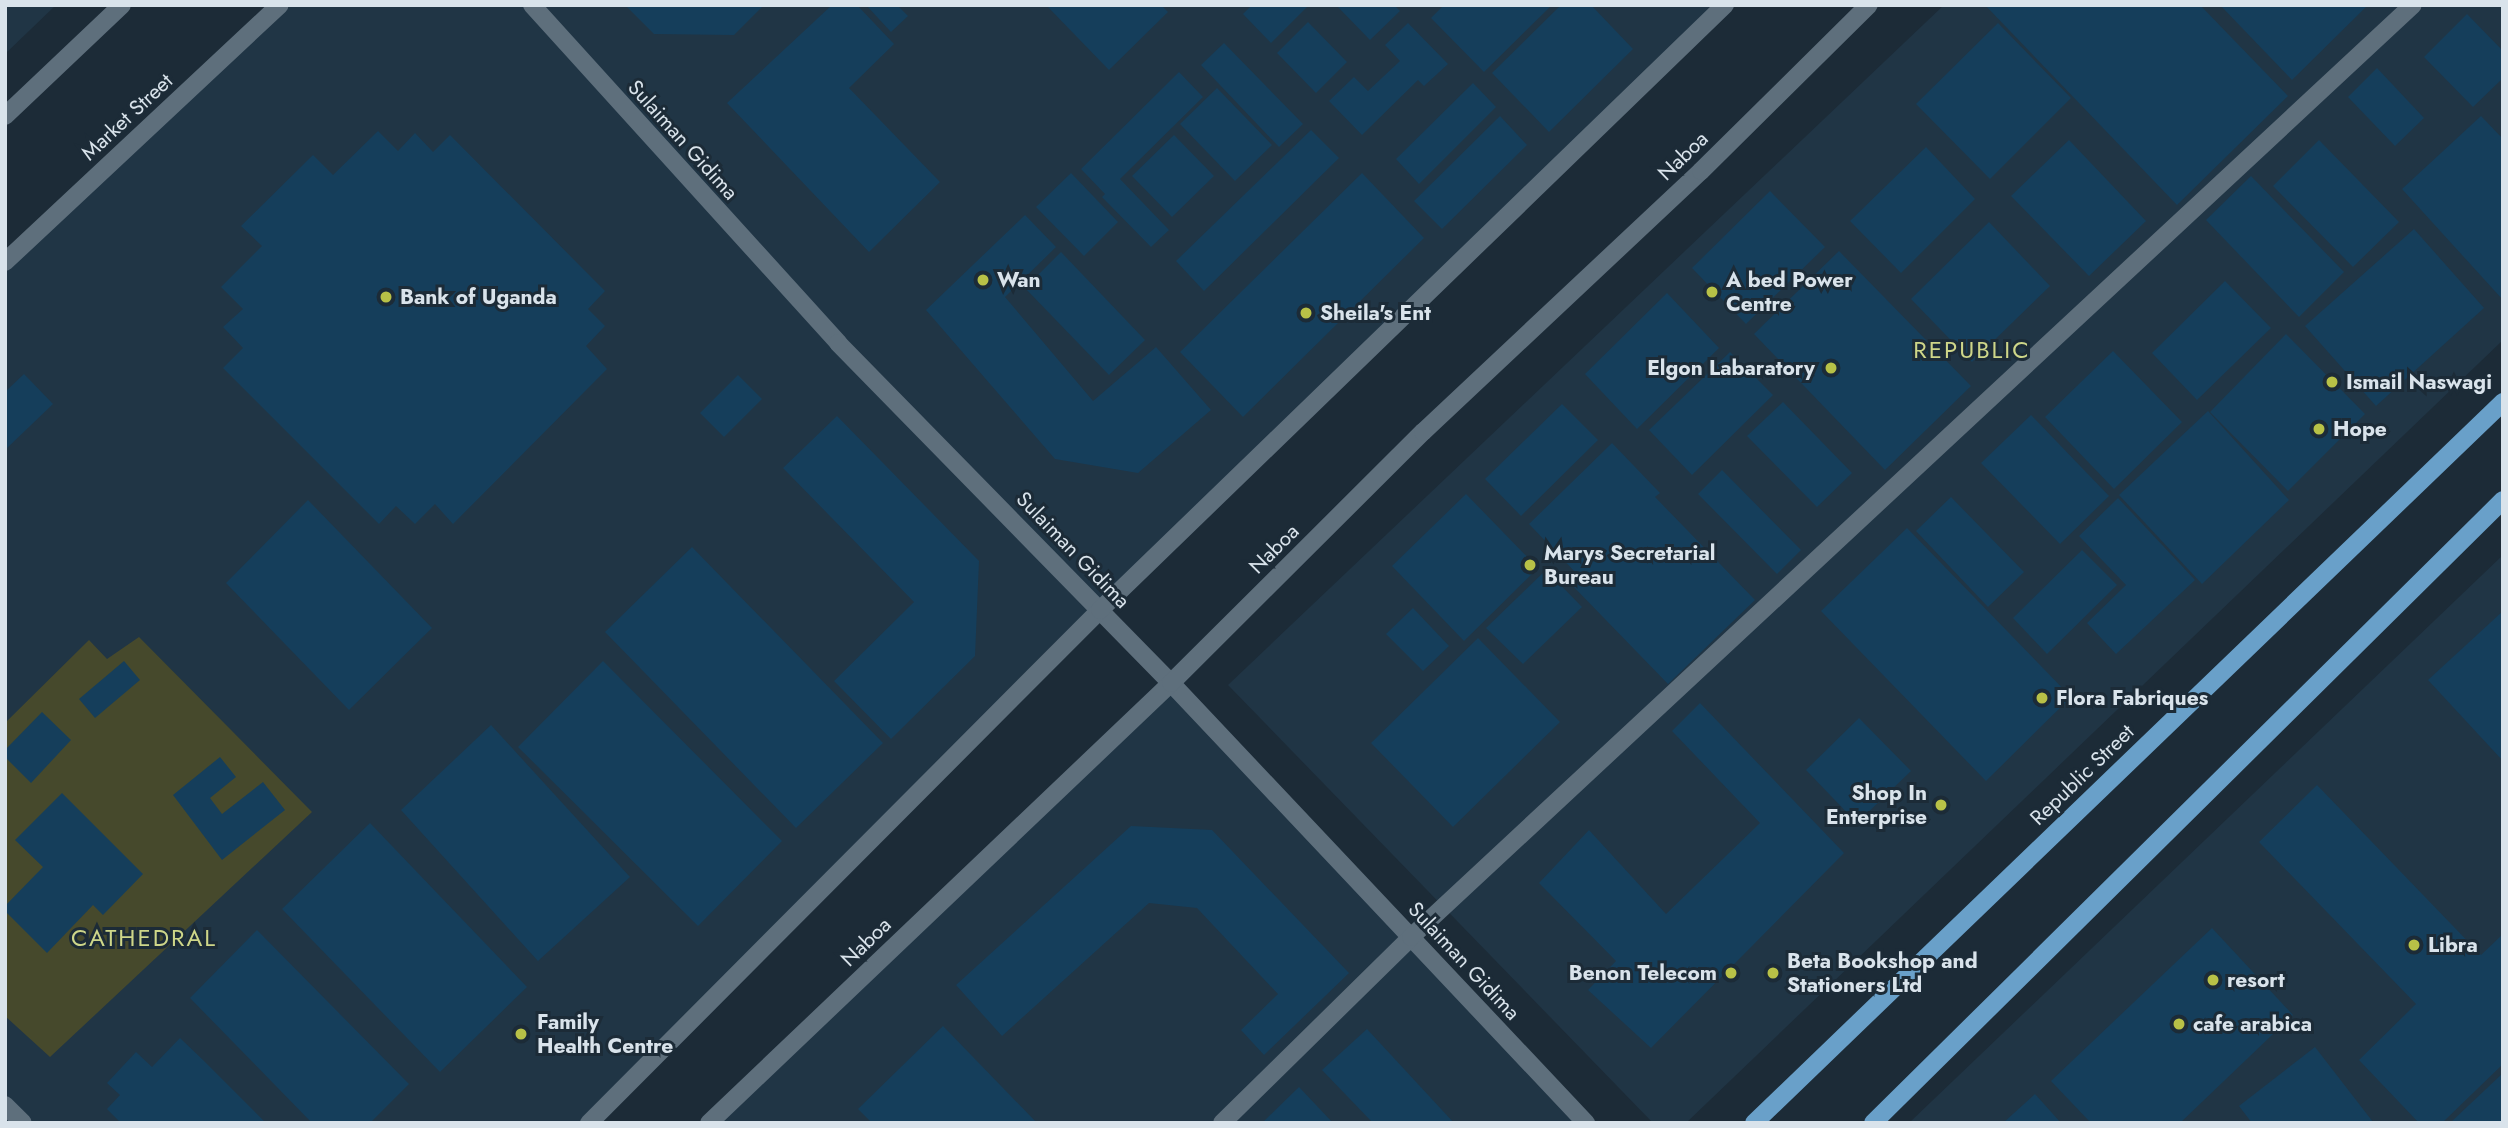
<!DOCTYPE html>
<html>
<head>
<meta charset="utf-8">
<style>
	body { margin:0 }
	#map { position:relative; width:2508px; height:1128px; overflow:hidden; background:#1c2b37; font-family:Jost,sans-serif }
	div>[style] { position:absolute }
	.built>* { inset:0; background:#203545 }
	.green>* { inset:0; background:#46492c }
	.building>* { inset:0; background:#153e5b }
	.minor>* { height:18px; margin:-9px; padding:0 9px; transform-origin:9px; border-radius:9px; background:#5e6f7c }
	.major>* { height:18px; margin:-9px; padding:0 9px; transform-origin:9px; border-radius:9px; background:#69a0c9 }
	.dots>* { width:19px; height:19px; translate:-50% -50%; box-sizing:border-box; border:4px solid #1c2b37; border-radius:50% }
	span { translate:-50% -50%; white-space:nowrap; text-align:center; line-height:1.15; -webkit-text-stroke:6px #1c2b37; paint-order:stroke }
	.street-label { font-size:21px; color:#d9e3eb }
	.poi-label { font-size:21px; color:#d9e3eb; font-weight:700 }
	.left { translate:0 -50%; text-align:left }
	.right { translate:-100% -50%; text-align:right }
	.quarter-label { font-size:24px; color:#ced689; letter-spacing:2px }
	.frame { position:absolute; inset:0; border:7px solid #d9e3eb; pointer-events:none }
</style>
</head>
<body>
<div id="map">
	<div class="built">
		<i style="clip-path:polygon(5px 5px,56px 5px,5px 54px)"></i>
		<i style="clip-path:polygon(279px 5px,1725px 5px,1098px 611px,596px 1123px,5px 1123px,5px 259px)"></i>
		<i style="clip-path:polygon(1944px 5px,2503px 5px,2503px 340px,1686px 1123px,1653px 1123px,1228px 685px)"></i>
		<i style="clip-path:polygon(2503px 555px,2503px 1123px,1909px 1123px)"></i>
		<i style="clip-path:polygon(1171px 694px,1582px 1123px,712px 1123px)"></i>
	</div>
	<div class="green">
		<i style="clip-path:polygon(139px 637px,312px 812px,50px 1057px,5px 1016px,5px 723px,89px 640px,107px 659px)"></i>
	</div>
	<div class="building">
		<i style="clip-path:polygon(625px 5px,764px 5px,734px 35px,654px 34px)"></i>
		<i style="clip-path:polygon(832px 5px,857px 5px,894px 44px,849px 88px,940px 182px,869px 252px,727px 103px)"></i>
		<i style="clip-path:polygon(866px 5px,897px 5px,908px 16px,891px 32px)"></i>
		<i style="clip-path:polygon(1046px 5px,1161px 5px,1168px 12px,1109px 70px)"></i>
		<i style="clip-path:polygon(1252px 5px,1309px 5px,1271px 43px,1243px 14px)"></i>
		<i style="clip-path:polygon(1336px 5px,1394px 5px,1400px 11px,1370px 40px)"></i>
		<i style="clip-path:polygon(1444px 5px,1552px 5px,1484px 72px,1431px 18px)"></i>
		<i style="clip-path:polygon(1561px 5px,1591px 5px,1633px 49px,1549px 132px,1492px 73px)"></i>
		<i style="clip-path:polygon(1985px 5px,2200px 5px,2288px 96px,2177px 205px)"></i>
		<i style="clip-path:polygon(2220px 5px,2368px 5px,2292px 80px)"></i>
		<i style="clip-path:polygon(2467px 14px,2503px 51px,2503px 78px,2473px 107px,2424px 57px)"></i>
		<i style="clip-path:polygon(1308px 22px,1347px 62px,1316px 93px,1277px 53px)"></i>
		<i style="clip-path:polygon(1408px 23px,1448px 64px,1424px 86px,1418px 80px,1362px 135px,1329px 101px,1354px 77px,1368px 91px,1400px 61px,1385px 45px)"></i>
		<i style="clip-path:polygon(1998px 23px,2071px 98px,1990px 179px,1916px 104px)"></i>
		<i style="clip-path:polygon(1224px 43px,1303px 124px,1279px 147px,1201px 65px)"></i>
		<i style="clip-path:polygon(2377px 68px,2424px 118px,2395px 146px,2348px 97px)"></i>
		<i style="clip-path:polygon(1179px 72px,1203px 97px,1120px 179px,1169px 230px,1151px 247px,1102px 197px,1105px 194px,1081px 169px)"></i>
		<i style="clip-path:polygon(1473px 83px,1496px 107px,1419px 184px,1396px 159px)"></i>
		<i style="clip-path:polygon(1217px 88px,1272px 145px,1235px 181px,1180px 124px)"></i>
		<i style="clip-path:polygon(1500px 116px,1527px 145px,1442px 229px,1414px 201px)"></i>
		<i style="clip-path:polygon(2481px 116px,2503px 139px,2503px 300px,2402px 189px)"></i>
		<i style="clip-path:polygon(1311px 130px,1339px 158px,1204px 291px,1176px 261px)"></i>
		<i style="clip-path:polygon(378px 131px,398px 151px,415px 133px,433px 152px,450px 135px,605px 291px,588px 309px,605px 326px,586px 346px,607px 369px,453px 524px,435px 504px,415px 524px,396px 506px,379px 524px,223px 368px,243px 348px,223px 327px,243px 309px,221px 287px,262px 246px,241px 226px,313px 155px,333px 175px)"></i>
		<i style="clip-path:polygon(1174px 135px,1214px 176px,1172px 217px,1132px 176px)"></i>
		<i style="clip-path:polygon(2069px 140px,2146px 221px,2089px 276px,2011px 196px)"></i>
		<i style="clip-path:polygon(2319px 140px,2399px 222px,2353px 267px,2273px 186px)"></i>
		<i style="clip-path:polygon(1926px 147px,1975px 199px,1901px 273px,1850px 221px)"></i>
		<i style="clip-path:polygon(1071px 173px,1118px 222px,1084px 256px,1036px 207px)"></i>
		<i style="clip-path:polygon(1362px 173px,1424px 238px,1243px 417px,1180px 352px)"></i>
		<i style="clip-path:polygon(2251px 176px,2344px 272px,2299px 317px,2206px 220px)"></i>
		<i style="clip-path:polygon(1770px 191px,1825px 247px,1746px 324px,1692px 268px)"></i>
		<i style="clip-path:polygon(1025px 215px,1056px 247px,1005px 297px,1093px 401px,1156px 347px,1211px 410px,1138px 473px,1055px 459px,926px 310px)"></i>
		<i style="clip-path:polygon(1989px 222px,2050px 286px,1972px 362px,1911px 299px)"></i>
		<i style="clip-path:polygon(2414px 229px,2484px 308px,2376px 406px,2305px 326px)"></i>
		<i style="clip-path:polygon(1839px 251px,1971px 386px,1885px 470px,1754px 334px)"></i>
		<i style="clip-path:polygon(1061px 252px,1145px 340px,1109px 375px,1025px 288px)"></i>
		<i style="clip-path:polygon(2225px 281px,2271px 328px,2197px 400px,2152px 353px)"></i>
		<i style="clip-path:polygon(1667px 293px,1719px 348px,1637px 429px,1585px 374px)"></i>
		<i style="clip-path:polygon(2286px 334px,2365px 414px,2288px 491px,2210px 412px)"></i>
		<i style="clip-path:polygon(2113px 351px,2182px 422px,2114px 489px,2045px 417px)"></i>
		<i style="clip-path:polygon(1730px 352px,1773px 395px,1692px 475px,1649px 430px)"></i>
		<i style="clip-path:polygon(24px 374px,53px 404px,5px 450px,5px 392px)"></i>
		<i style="clip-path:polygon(738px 375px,762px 399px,724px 437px,700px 413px)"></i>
		<i style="clip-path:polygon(1783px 402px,1852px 473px,1817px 507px,1747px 436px)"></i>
		<i style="clip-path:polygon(1562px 404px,1598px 440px,1521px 516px,1485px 479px)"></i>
		<i style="clip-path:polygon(2208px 411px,2289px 500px,2202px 584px,2119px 495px)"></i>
		<i style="clip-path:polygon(2031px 415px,2109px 496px,2060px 544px,1981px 463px)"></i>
		<i style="clip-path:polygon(837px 416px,979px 561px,975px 656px,891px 739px,834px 681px,914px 602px,783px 468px)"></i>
		<i style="clip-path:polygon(1612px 443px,1660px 493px,1655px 497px,1755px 600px,1668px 684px,1569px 582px,1577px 574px,1529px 524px)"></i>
		<i style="clip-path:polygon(1722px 470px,1801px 550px,1777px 574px,1698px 494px)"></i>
		<i style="clip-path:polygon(1466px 494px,1538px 568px,1464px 641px,1392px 566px)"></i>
		<i style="clip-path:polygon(1951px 497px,2024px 572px,1988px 607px,1916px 531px)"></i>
		<i style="clip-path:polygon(2118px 498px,2195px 580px,2116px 654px,2087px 623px,2126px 585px,2079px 536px)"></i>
		<i style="clip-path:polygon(308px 500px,432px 628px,349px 710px,226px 583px)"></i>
		<i style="clip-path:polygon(1907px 528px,2071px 697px,1986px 781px,1821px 611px)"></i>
		<i style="clip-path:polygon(692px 547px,883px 743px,796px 828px,605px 632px)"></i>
		<i style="clip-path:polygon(2082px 550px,2117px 585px,2047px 654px,2013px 618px)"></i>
		<i style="clip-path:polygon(1546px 570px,1582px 607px,1523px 664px,1486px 628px)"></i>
		<i style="clip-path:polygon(1413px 608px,1449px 646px,1423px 671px,1386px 634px)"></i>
		<i style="clip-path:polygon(2503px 611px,2503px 761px,2428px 680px)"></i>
		<i style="clip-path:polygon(1478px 638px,1560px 722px,1453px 827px,1371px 743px)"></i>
		<i style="clip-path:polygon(124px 661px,140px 680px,95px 718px,79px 699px)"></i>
		<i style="clip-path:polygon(603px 661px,782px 841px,698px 926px,518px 747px)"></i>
		<i style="clip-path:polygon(1700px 703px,1844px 853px,1651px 1048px,1588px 990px,1616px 961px,1539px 883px,1589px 830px,1666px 914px,1760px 823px,1672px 731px)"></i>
		<i style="clip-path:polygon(42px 712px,71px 740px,31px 783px,5px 757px,5px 750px)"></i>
		<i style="clip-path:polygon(1859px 718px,1911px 771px,1857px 823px,1806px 770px)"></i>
		<i style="clip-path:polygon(491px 725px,630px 877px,538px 961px,401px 810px)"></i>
		<i style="clip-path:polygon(220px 757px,236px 777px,210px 798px,222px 814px,263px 782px,285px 810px,222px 860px,173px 795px)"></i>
		<i style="clip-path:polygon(2317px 785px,2481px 955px,2503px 934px,2503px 1064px,2442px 1123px,2419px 1123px,2359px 1060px,2416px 1004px,2259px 842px)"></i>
		<i style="clip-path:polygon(62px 793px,143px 874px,103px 915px,93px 905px,47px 953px,5px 911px,5px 906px,43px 867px,15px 840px)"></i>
		<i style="clip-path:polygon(370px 823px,527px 987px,440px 1072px,282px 909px)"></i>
		<i style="clip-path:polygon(1131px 826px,1212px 830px,1349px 973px,1264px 1055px,1241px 1030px,1278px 994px,1197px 908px,1149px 903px,1002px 1036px,956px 985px)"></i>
		<i style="clip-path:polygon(2212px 928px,2293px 1015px,2180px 1123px,2091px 1123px,2051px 1081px)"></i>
		<i style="clip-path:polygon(257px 930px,409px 1084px,370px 1123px,312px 1123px,190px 998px)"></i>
		<i style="clip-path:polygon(943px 1026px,1037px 1123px,872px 1123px,858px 1109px)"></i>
		<i style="clip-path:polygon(1367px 1029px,1454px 1123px,1373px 1123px,1322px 1070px)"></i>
		<i style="clip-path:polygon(180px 1038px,203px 1060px,266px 1123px,121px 1123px,107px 1109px,120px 1095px,107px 1083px,136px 1052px,152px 1067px)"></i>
		<i style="clip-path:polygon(2315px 1047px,2373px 1122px,2252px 1123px,2239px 1106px)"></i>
		<i style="clip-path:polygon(2503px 1073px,2503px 1123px,2450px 1123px)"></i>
		<i style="clip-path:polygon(1299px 1087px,1333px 1123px,1262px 1123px)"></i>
		<i style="clip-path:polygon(2035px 1094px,2061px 1123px,2003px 1123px)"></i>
	</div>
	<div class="minor">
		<i style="left:532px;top:5px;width:456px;rotate:47.8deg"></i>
		<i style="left:838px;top:343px;width:476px;rotate:45.6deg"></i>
		<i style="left:1171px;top:683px;width:605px;rotate:46.67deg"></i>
		<i style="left:5px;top:116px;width:161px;rotate:-43.5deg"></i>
		<i style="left:5px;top:262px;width:376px;rotate:-43.1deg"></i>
		<i style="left:5px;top:1105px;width:25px;rotate:45deg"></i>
		<i style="left:589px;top:1123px;width:724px;rotate:-45.11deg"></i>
		<i style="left:1100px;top:610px;width:870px;rotate:-44.07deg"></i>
		<i style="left:709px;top:1123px;width:638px;rotate:-43.6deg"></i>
		<i style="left:1171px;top:683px;width:356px;rotate:-44.9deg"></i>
		<i style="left:1423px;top:432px;width:381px;rotate:-43.2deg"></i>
		<i style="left:1701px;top:171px;width:236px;rotate:-44.7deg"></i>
		<i style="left:1222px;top:1123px;width:265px;rotate:-44.5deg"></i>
		<i style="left:1411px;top:937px;width:1368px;rotate:-42.93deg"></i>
	</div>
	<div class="major">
		<i style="left:1754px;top:1123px;width:1040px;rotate:-43.91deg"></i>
		<i style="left:1873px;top:1123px;width:886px;rotate:-44.68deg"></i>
	</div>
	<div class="dots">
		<i style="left:983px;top:280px;background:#b8c147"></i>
		<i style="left:1712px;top:292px;background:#b8c147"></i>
		<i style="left:386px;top:297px;background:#b8c147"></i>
		<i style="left:1306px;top:313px;background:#b8c147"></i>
		<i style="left:1831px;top:368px;background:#b8c147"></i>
		<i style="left:2332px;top:382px;background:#b8c147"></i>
		<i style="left:2319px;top:429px;background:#b8c147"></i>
		<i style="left:1530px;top:565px;background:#b8c147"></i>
		<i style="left:2042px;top:698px;background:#b8c147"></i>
		<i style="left:1941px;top:805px;background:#b8c147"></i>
		<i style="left:2414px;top:945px;background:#b8c147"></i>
		<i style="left:1731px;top:973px;background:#b8c147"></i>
		<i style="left:1773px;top:973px;background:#b8c147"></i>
		<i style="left:2213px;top:980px;background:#b8c147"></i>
		<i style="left:2179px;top:1024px;background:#b8c147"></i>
		<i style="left:521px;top:1034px;background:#b8c147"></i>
	</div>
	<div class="street-label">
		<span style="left:127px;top:117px;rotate:-43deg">Market Street</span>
		<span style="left:683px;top:140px;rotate:48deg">Sulaiman Gidima</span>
		<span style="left:1683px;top:156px;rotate:-44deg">Naboa</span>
		<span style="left:1274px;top:549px;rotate:-45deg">Naboa</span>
		<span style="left:1073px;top:550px;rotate:46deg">Sulaiman Gidima</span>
		<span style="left:2082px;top:775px;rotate:-44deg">Republic Street</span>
		<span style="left:866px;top:942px;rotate:-44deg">Naboa</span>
		<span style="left:1464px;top:961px;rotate:47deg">Sulaiman Gidima</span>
	</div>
	<div class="poi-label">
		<span class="left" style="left:997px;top:280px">Wan</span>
		<span class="left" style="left:1726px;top:292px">A bed Power<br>Centre</span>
		<span class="left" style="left:400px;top:297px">Bank of Uganda</span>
		<span class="left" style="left:1320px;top:313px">Sheila's Ent</span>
		<span class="right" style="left:1815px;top:368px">Elgon Labaratory</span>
		<span class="left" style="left:2346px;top:382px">Ismail Naswagi</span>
		<span class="left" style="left:2333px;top:429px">Hope</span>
		<span class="left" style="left:1544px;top:565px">Marys Secretarial<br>Bureau</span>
		<span class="left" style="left:2056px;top:698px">Flora Fabriques</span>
		<span class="right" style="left:1927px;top:805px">Shop In<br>Enterprise</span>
		<span class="left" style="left:2428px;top:945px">Libra</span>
		<span class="left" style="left:1787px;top:973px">Beta Bookshop and<br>Stationers Ltd</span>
		<span class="right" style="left:1717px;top:973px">Benon Telecom</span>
		<span class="left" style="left:2227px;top:980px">resort</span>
		<span class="left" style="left:537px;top:1034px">Family<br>Health Centre</span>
		<span class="left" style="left:2193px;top:1024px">cafe arabica</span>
	</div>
	<div class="quarter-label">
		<span style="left:1972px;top:350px">REPUBLIC</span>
		<span style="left:144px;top:938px">CATHEDRAL</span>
	</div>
	<div class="frame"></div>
</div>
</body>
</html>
